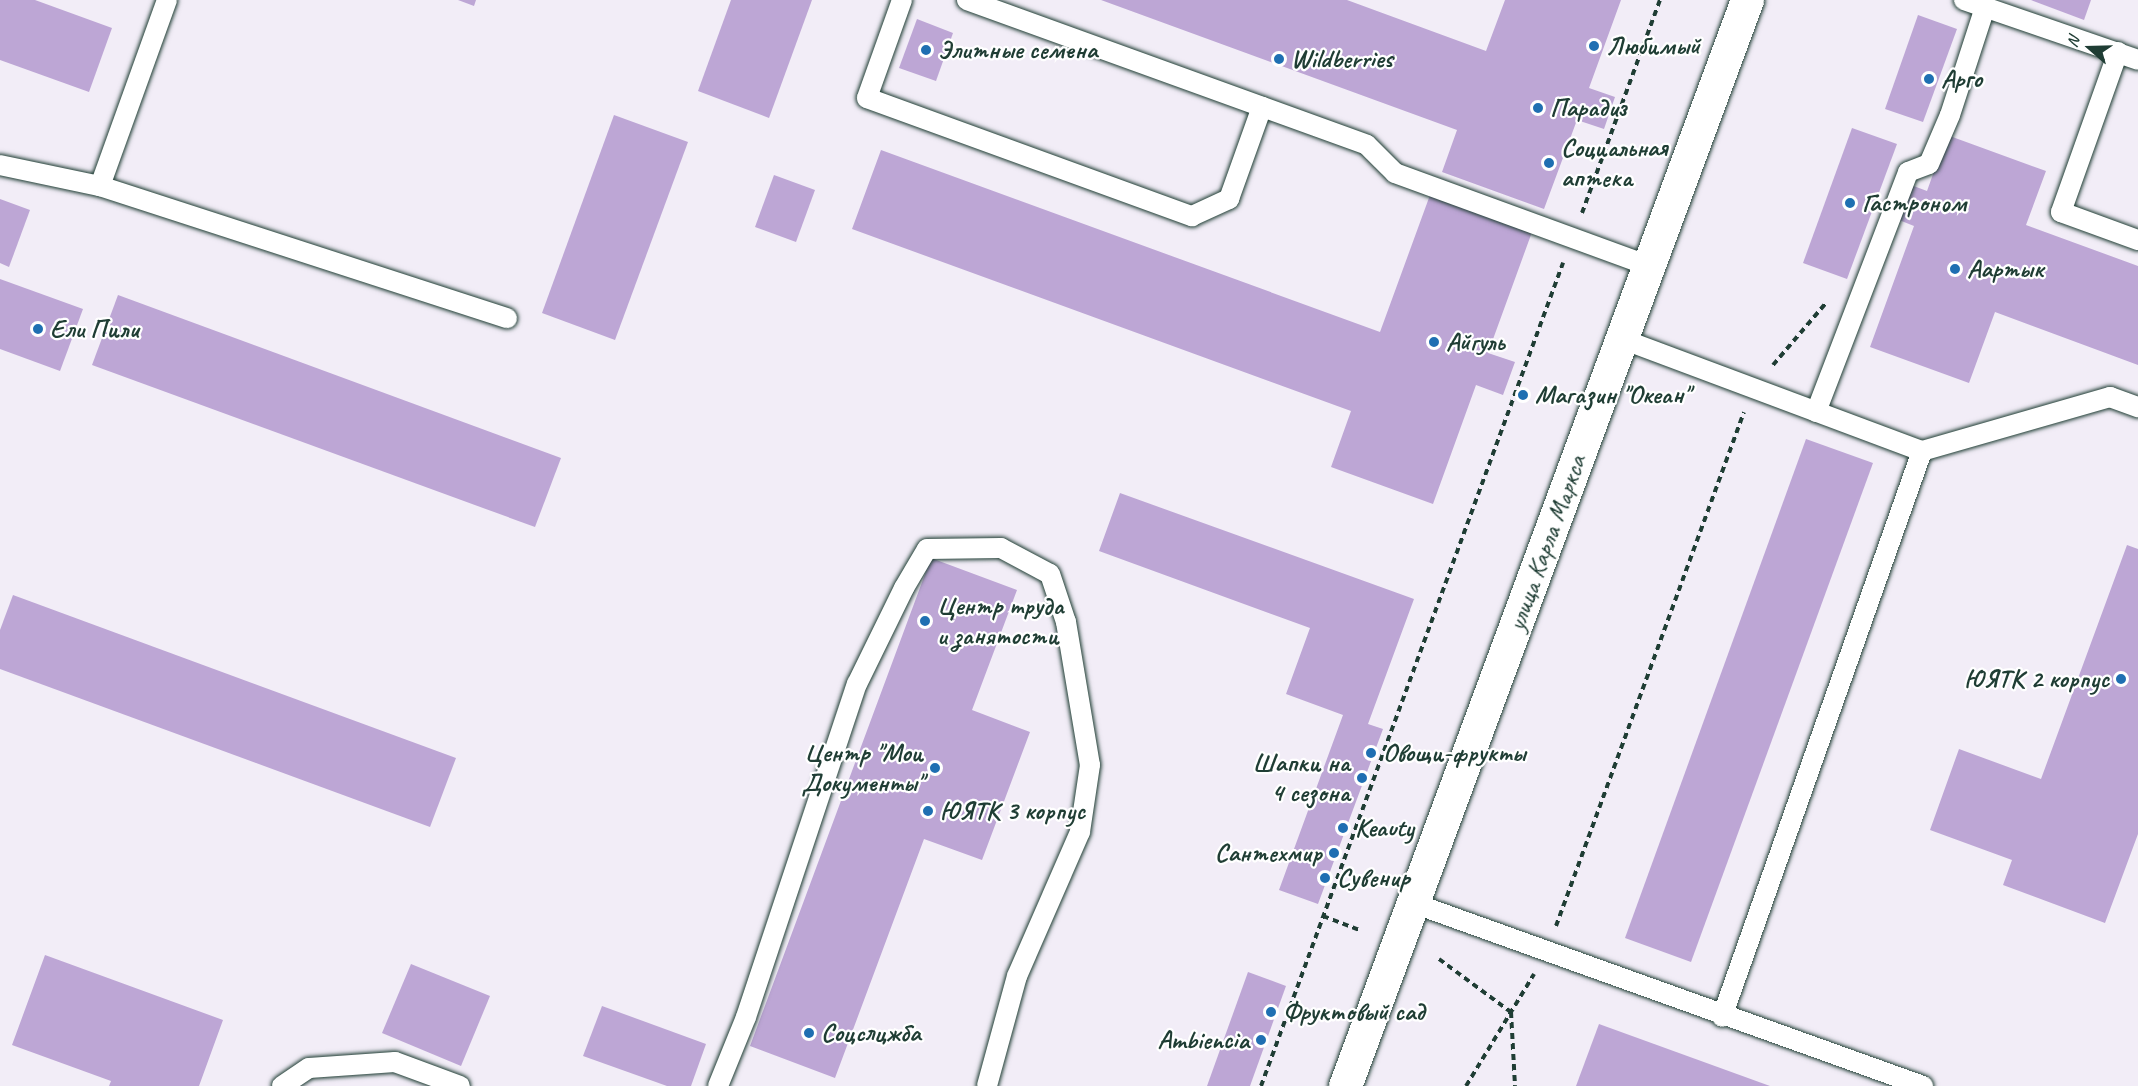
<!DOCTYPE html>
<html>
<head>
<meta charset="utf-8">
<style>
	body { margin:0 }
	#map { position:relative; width:2138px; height:1086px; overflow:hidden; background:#f2edf7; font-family:Caveat,sans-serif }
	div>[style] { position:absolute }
	.building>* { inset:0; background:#bda6d5 }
	.path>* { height:4px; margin-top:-2px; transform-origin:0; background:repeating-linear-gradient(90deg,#1f3d34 0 6px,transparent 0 10.5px) }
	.roads { filter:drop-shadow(0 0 2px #1f3d34) drop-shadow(0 0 2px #1f3d34) }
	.service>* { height:20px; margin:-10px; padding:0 10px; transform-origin:10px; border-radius:10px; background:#fff }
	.minor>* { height:33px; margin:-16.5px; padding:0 16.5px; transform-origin:16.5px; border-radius:16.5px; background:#fff }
	.dots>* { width:16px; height:16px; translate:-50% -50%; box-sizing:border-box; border:3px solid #fff; border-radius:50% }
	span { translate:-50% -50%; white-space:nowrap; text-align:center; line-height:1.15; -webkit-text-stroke:4.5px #fff; paint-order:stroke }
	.poi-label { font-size:26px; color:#1f3d34; font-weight:700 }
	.left { translate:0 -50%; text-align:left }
	.right { translate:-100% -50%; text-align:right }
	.street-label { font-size:26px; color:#1f3d34 }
	.north { position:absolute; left:2060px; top:18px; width:60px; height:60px; -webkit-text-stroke:4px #fff; paint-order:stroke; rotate:290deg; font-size:16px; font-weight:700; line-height:24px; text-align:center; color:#1f3d34 }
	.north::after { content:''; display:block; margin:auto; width:21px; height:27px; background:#1f3d34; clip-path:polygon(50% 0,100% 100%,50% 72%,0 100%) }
</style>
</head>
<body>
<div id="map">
	<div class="building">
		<i style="clip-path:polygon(0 0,35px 0,112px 28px,89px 92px,0 60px)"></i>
		<i style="clip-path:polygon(458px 0,476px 0,474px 6px)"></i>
		<i style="clip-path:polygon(731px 0,812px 0,769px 118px,698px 91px)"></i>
		<i style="clip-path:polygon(1101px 0,1347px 0,1486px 51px,1505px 0,1621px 0,1589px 88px,1615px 97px,1604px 129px,1577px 120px,1544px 209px,1442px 172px,1457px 130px)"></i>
		<i style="clip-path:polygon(2031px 0,2091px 0,2084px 20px)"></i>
		<i style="clip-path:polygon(1918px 15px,1957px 29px,1923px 122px,1885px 109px)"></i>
		<i style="clip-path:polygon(917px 19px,953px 33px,936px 81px,899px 68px)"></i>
		<i style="clip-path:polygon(614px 115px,688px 142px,615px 340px,542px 313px)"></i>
		<i style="clip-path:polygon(1852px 128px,1897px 144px,1847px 279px,1803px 263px)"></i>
		<i style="clip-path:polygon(1947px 135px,2046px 171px,2026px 225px,2138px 266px,2138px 365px,1995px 312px,1969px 383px,1870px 347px,1914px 226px,1899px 220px,1911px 185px,1927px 191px)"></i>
		<i style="clip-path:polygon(881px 150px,1380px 332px,1430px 195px,1532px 232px,1488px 353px,1515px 362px,1503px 395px,1476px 385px,1433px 504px,1331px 467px,1351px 411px,852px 229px)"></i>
		<i style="clip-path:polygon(774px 175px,815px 190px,796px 242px,755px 227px)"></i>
		<i style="clip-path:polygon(0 199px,30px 210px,9px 267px,0 263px)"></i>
		<i style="clip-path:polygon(0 279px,83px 309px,60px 371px,0 349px)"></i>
		<i style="clip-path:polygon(118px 295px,561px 458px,535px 527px,92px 365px)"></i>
		<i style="clip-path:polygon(1806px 439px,1873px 463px,1691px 962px,1625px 938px)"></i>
		<i style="clip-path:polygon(1120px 493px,1414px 599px,1368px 724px,1383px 729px,1318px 904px,1279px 890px,1343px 715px,1286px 694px,1310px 628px,1099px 551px)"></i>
		<i style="clip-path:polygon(2127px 545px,2138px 549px,2138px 834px,2105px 923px,2003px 885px,2012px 860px,1930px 830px,1959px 749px,2041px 779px)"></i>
		<i style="clip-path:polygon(931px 558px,1017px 590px,972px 710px,1030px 732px,982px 860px,924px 839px,835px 1078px,750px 1046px)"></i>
		<i style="clip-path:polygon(13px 595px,456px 758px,430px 827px,0 669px,0 630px)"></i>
		<i style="clip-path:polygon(45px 955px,223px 1020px,199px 1086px,109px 1086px,111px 1081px,12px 1045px)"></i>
		<i style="clip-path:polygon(411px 964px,490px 996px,461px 1066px,382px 1033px)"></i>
		<i style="clip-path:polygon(1248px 972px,1286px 986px,1250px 1086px,1207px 1086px)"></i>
		<i style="clip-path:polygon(602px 1006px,706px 1044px,691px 1086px,667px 1086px,583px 1056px)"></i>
		<i style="clip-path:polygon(1599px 1024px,1770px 1086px,1576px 1086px)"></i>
	</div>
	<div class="path">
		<i style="left:1582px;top:213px;width:227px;rotate:-69.9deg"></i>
		<i style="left:1773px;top:365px;width:82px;rotate:-49.5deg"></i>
		<i style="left:1323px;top:916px;width:40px;rotate:21deg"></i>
		<i style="left:1556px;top:926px;width:547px;rotate:-69.91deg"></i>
		<i style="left:1439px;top:959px;width:89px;rotate:36.4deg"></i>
		<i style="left:1511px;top:1012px;width:74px;rotate:86.9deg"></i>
		<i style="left:1261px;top:1086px;width:877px;rotate:-69.85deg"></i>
		<i style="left:1466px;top:1086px;width:131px;rotate:-58.7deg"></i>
	</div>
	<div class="roads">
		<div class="service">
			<i style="left:902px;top:0;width:104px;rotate:109.7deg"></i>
			<i style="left:867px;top:98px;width:346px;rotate:20deg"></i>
			<i style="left:1192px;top:216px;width:41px;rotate:-24.7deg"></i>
			<i style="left:1229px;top:199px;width:98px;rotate:-70.3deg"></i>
			<i style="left:967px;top:0;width:425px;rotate:19.9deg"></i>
			<i style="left:1367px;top:145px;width:40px;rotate:45deg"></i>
			<i style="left:1395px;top:173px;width:270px;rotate:20.1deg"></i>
			<i style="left:1964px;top:0;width:184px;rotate:19deg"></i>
			<i style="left:2118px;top:52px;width:170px;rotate:109.6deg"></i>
			<i style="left:2061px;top:212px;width:82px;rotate:20deg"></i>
			<i style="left:0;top:165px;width:102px;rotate:11.9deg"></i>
			<i style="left:100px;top:186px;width:428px;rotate:18deg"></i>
			<i style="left:100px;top:186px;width:198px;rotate:-70.2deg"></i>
			<i style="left:1622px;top:339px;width:320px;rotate:20.5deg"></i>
			<i style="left:1922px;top:451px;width:600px;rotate:109.46deg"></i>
			<i style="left:1816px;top:412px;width:257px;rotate:-69deg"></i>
			<i style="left:1908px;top:172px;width:22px;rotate:-21deg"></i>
			<i style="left:1929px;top:164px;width:53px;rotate:-66.8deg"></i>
			<i style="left:1950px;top:115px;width:114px;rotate:-72deg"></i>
			<i style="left:1922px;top:451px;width:196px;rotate:-16deg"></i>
			<i style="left:2110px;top:397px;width:30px;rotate:20deg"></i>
			<i style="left:1413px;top:903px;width:542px;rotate:19.74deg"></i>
			<i style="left:282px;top:1086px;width:32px;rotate:-34deg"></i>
			<i style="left:309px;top:1068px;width:86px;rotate:-4deg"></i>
			<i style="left:395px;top:1062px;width:69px;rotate:20.3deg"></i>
			<i style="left:718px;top:1086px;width:74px;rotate:-67.9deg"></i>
			<i style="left:746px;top:1017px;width:351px;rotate:-71.6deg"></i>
			<i style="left:857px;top:684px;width:107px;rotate:-63.9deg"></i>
			<i style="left:904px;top:588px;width:45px;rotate:-59.5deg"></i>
			<i style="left:927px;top:549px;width:74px;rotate:-0.8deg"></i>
			<i style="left:1001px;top:548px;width:55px;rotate:28deg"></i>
			<i style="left:1050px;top:574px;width:51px;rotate:71.6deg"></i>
			<i style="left:1066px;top:622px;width:145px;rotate:80.5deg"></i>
			<i style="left:1090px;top:765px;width:68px;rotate:98.5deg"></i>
			<i style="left:1080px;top:832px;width:157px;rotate:113.6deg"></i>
			<i style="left:1017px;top:976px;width:114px;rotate:105.3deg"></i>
		</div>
		<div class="minor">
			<i style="left:1345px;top:1086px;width:1158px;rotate:-69.69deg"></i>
		</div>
	</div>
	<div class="dots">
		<i style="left:1594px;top:46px;background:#1f6fb2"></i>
		<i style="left:926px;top:50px;background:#1f6fb2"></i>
		<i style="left:1279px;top:59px;background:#1f6fb2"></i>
		<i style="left:1929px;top:79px;background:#1f6fb2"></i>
		<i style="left:1538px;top:108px;background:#1f6fb2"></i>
		<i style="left:1549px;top:163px;background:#1f6fb2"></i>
		<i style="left:1850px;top:203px;background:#1f6fb2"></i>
		<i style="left:1955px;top:269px;background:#1f6fb2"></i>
		<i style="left:38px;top:329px;background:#1f6fb2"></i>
		<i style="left:1434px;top:342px;background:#1f6fb2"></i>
		<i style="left:1523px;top:395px;background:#1f6fb2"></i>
		<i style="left:925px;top:621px;background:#1f6fb2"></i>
		<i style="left:2121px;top:679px;background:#1f6fb2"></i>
		<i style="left:1371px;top:753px;background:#1f6fb2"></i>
		<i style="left:935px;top:768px;background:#1f6fb2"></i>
		<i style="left:1362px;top:778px;background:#1f6fb2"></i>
		<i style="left:928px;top:811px;background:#1f6fb2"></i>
		<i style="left:1343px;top:828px;background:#1f6fb2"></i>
		<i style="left:1334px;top:853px;background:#1f6fb2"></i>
		<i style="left:1325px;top:878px;background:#1f6fb2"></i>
		<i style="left:1271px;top:1012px;background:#1f6fb2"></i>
		<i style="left:809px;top:1033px;background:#1f6fb2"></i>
		<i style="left:1261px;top:1040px;background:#1f6fb2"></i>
	</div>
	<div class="poi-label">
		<span class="left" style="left:1606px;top:46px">Любимый</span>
		<span class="left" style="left:938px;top:50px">Элитные семена</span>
		<span class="left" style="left:1291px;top:59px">Wildberries</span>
		<span class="left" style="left:1941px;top:79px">Арго</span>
		<span class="left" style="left:1550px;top:108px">Парадиз</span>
		<span class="left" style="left:1561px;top:163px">Социальная<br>аптека</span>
		<span class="left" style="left:1862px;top:203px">Гастроном</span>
		<span class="left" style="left:1967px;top:269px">Аартык</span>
		<span class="left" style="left:50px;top:329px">Ели Пили</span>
		<span class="left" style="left:1446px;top:342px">Айгуль</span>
		<span class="left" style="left:1535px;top:395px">Магазин "Океан"</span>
		<span class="left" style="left:937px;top:621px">Центр труда<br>и занятости</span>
		<span class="right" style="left:2109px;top:679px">ЮЯТК 2 корпус</span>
		<span class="right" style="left:923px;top:768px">Центр "Мои<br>Документы"</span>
		<span class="left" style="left:1383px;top:753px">Овощи-фрукты</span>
		<span class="right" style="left:1350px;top:778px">Шапки на<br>4 сезона</span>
		<span class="left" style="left:940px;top:811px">ЮЯТК 3 корпус</span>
		<span class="left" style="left:1355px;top:828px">Keauty</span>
		<span class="right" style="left:1322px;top:853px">Сантехмир</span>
		<span class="left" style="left:1337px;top:878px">Сувенир</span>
		<span class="left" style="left:1283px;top:1012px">Фруктовый сад</span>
		<span class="left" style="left:821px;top:1033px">Соцслцжба</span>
		<span class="right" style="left:1249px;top:1040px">Ambiencia</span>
	</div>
	<div class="street-label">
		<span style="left:1547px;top:543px;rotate:-70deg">улица Карла Маркса</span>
	</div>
	<div class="north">N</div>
</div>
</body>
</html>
